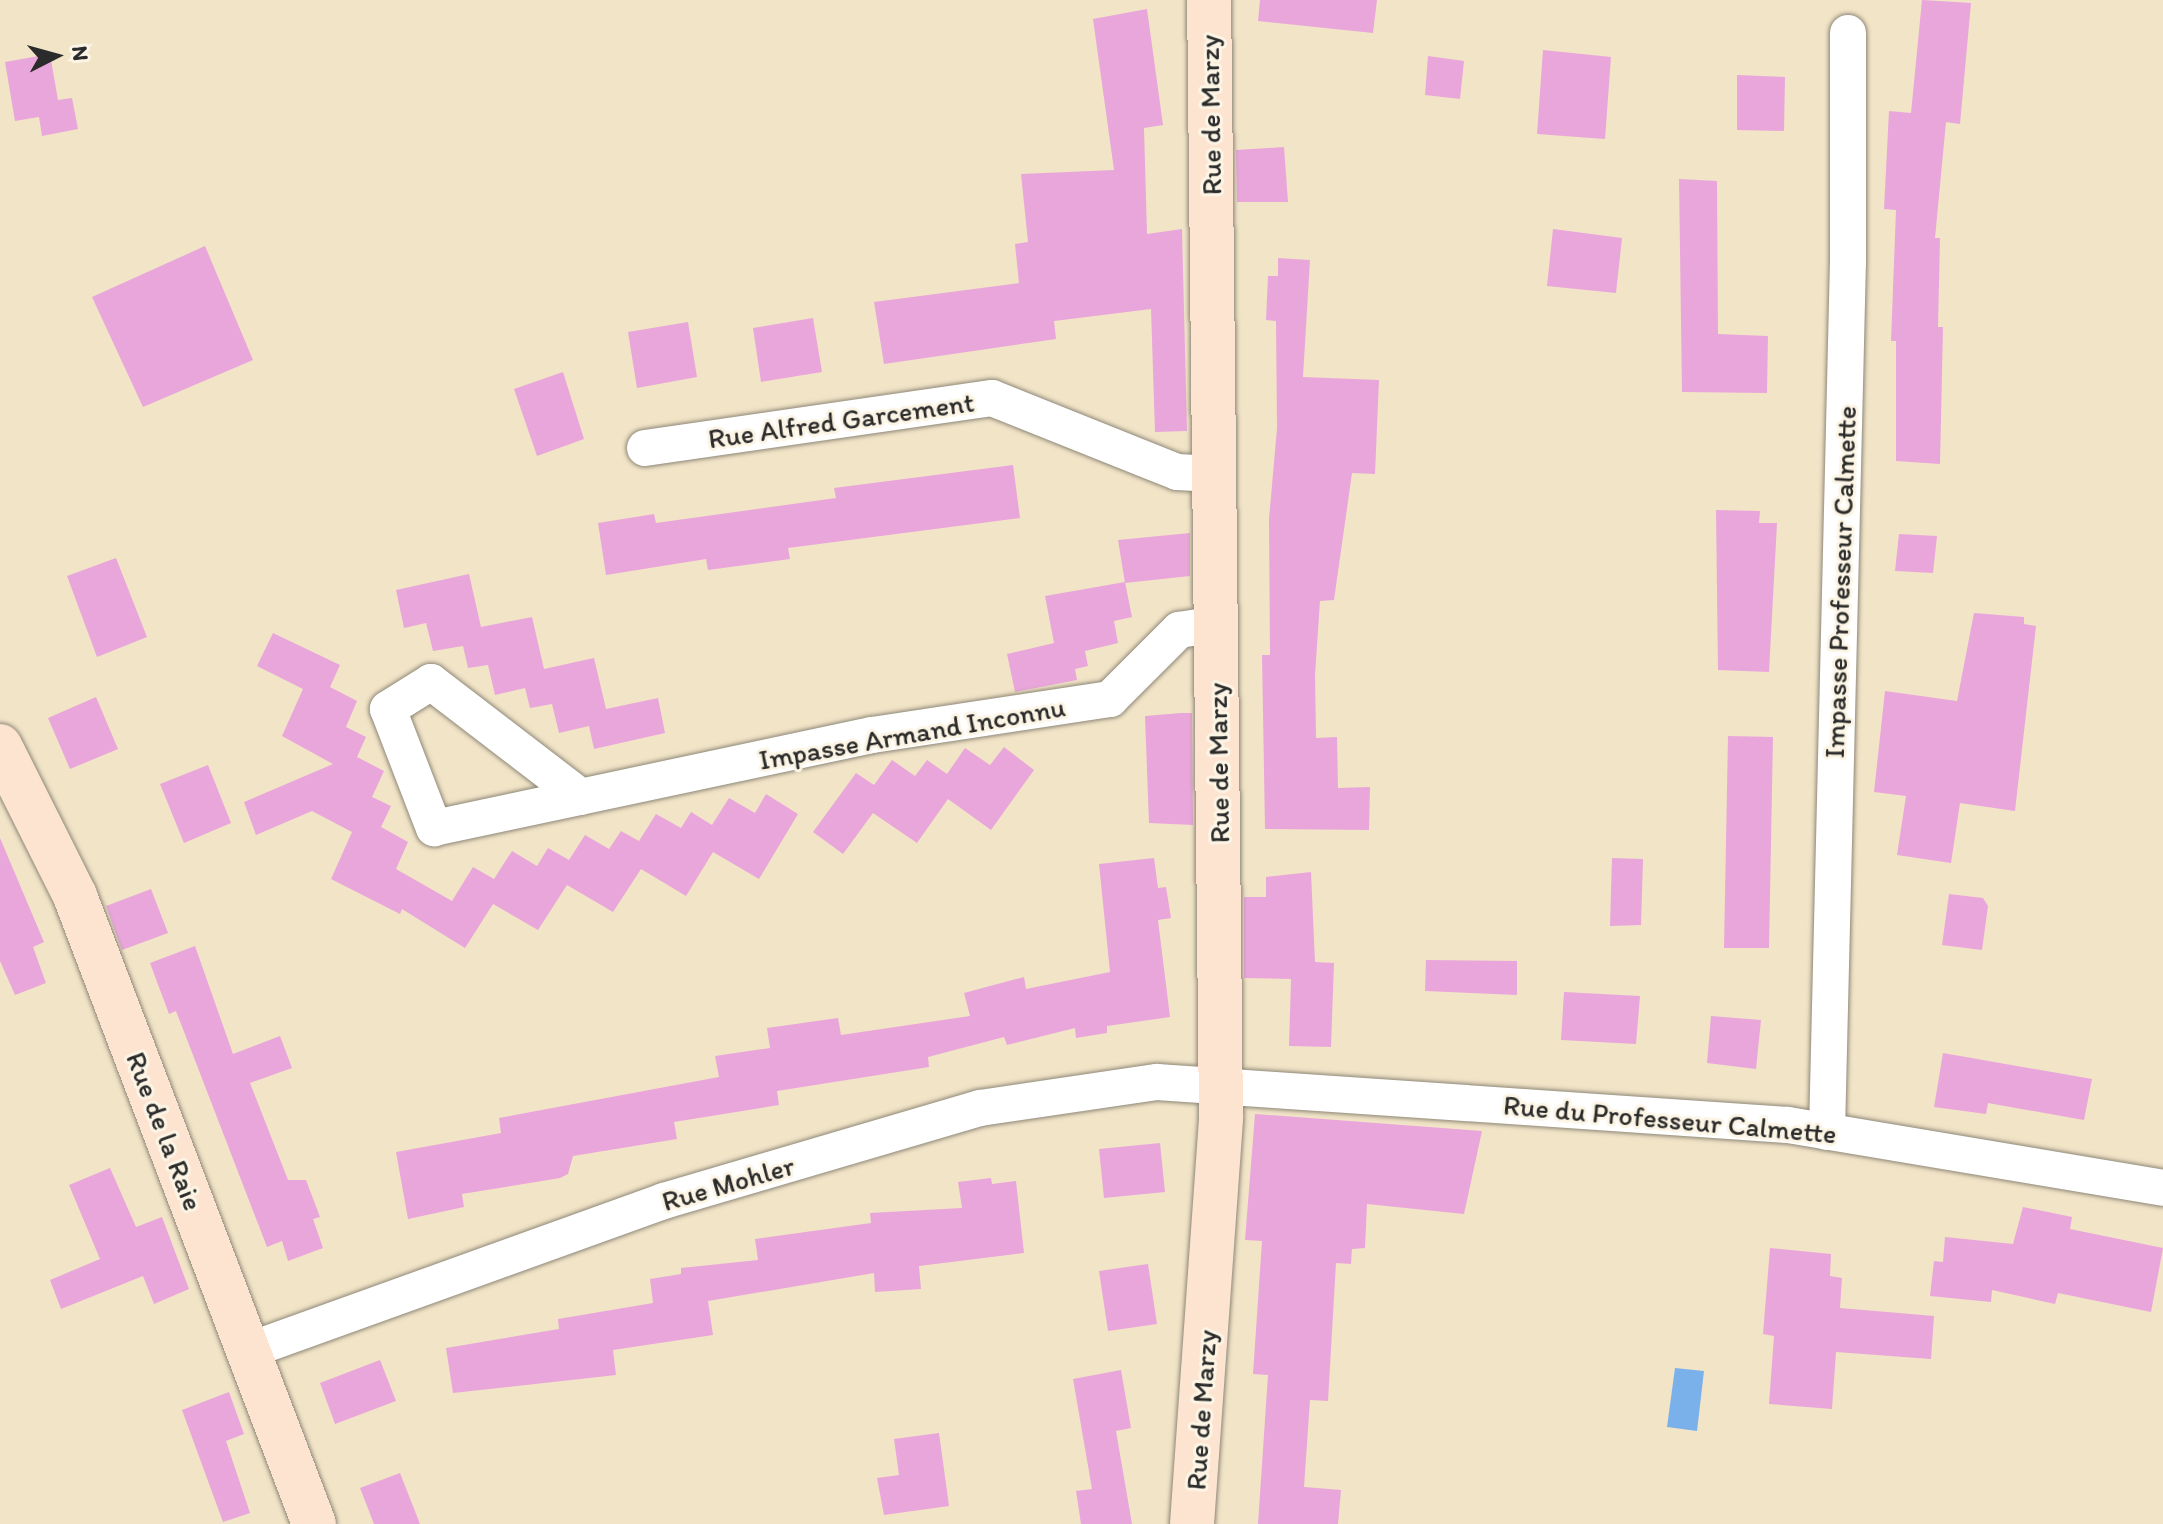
<!DOCTYPE html>
<html>
<head>
<meta charset="utf-8">
<style>
	body { margin:0 }
	#map { position:relative; width:2163px; height:1524px; overflow:hidden; background:#f2e4c7; font-family:Itim,sans-serif }
	div>[style] { position:absolute }
	.water>* { inset:0; background:#7bb1ea }
	.building>* { inset:0; background:#e9a6db }
	.roads { filter:drop-shadow(0 0 2px #8e8879) drop-shadow(0 0 2px #8e8879) }
	.street>* { height:36px; margin:-18px; padding:0 18px; transform-origin:18px; border-radius:18px; background:#fff }
	.secondary>* { height:44px; margin:-22px; padding:0 22px; transform-origin:22px; border-radius:22px; background:#fde4d1 }
	span { translate:-50% -50%; white-space:nowrap; text-align:center; line-height:1.15; -webkit-text-stroke:6px #fcf5e5; paint-order:stroke }
	.street-label { font-size:28px; color:#2b2b2b }
	.north { position:absolute; left:16px; top:16px; width:80px; height:80px; -webkit-text-stroke:6px #fcf5e5; paint-order:stroke; rotate:84deg; font-size:22px; font-weight:700; line-height:32px; text-align:center; color:#2b2b2b }
	.north::after { content:''; display:block; margin:auto; width:28px; height:36px; background:#2b2b2b; clip-path:polygon(50% 0,100% 100%,50% 72%,0 100%) }
</style>
</head>
<body>
<div id="map">
	<div class="water">
		<i style="clip-path:polygon(1675px 1368px,1704px 1371px,1697px 1431px,1667px 1427px)"></i>
	</div>
	<div class="building">
		<i style="clip-path:polygon(1260px 0,1377px 0,1373px 33px,1258px 21px)"></i>
		<i style="clip-path:polygon(1922px 0,1971px 3px,1960px 124px,1946px 122px,1935px 238px,1940px 238px,1938px 327px,1943px 327px,1940px 464px,1896px 461px,1896px 341px,1891px 341px,1896px 210px,1884px 209px,1889px 111px,1911px 113px)"></i>
		<i style="clip-path:polygon(1147px 9px,1163px 125px,1144px 128px,1147px 234px,1182px 229px,1187px 431px,1155px 432px,1151px 309px,1054px 321px,1056px 339px,884px 364px,874px 302px,1019px 283px,1015px 244px,1028px 242px,1021px 174px,1114px 170px,1093px 19px)"></i>
		<i style="clip-path:polygon(1543px 50px,1611px 57px,1605px 139px,1537px 134px)"></i>
		<i style="clip-path:polygon(50px 54px,58px 100px,72px 98px,78px 129px,42px 136px,39px 117px,15px 121px,5px 62px)"></i>
		<i style="clip-path:polygon(1428px 56px,1464px 61px,1460px 99px,1425px 95px)"></i>
		<i style="clip-path:polygon(1737px 75px,1785px 77px,1784px 131px,1737px 130px)"></i>
		<i style="clip-path:polygon(1284px 147px,1288px 202px,1237px 202px,1236px 150px)"></i>
		<i style="clip-path:polygon(1679px 179px,1717px 181px,1718px 334px,1768px 336px,1767px 393px,1682px 392px)"></i>
		<i style="clip-path:polygon(1553px 229px,1622px 238px,1616px 293px,1547px 286px)"></i>
		<i style="clip-path:polygon(205px 246px,253px 360px,143px 407px,92px 297px)"></i>
		<i style="clip-path:polygon(1278px 258px,1310px 260px,1303px 377px,1379px 380px,1375px 474px,1352px 473px,1334px 600px,1320px 601px,1315px 675px,1316px 738px,1337px 737px,1338px 788px,1370px 787px,1369px 830px,1265px 829px,1262px 655px,1270px 655px,1269px 519px,1277px 428px,1276px 321px,1266px 320px,1268px 276px,1278px 276px)"></i>
		<i style="clip-path:polygon(813px 318px,822px 372px,761px 382px,753px 328px)"></i>
		<i style="clip-path:polygon(688px 322px,697px 377px,637px 388px,628px 332px)"></i>
		<i style="clip-path:polygon(563px 372px,584px 439px,537px 456px,514px 389px)"></i>
		<i style="clip-path:polygon(1013px 465px,1020px 518px,788px 548px,790px 559px,708px 570px,706px 559px,606px 575px,598px 523px,654px 514px,656px 523px,836px 498px,834px 488px)"></i>
		<i style="clip-path:polygon(1716px 510px,1760px 511px,1759px 523px,1777px 523px,1769px 672px,1718px 670px)"></i>
		<i style="clip-path:polygon(1190px 533px,1190px 576px,1125px 583px,1118px 540px)"></i>
		<i style="clip-path:polygon(1899px 534px,1937px 536px,1933px 573px,1895px 571px)"></i>
		<i style="clip-path:polygon(116px 558px,147px 637px,97px 657px,67px 576px)"></i>
		<i style="clip-path:polygon(469px 574px,481px 627px,532px 617px,544px 669px,594px 658px,606px 709px,658px 698px,665px 733px,594px 749px,589px 726px,559px 733px,552px 704px,530px 708px,525px 688px,495px 695px,488px 665px,468px 668px,463px 646px,433px 651px,426px 623px,404px 628px,396px 590px)"></i>
		<i style="clip-path:polygon(1125px 582px,1132px 617px,1114px 621px,1118px 643px,1085px 651px,1088px 666px,1075px 669px,1077px 680px,1015px 692px,1007px 654px,1054px 643px,1045px 596px)"></i>
		<i style="clip-path:polygon(1974px 613px,2024px 617px,2024px 624px,2036px 626px,2015px 811px,1960px 803px,1951px 863px,1897px 855px,1906px 796px,1874px 792px,1885px 691px,1957px 701px)"></i>
		<i style="clip-path:polygon(273px 633px,340px 665px,330px 687px,357px 701px,346px 727px,366px 737px,357px 757px,384px 771px,372px 797px,391px 806px,381px 827px,408px 842px,396px 869px,452px 901px,473px 867px,494px 879px,512px 851px,537px 866px,548px 848px,569px 860px,585px 835px,609px 849px,621px 831px,639px 841px,656px 814px,681px 828px,691px 812px,712px 825px,729px 798px,755px 813px,766px 794px,798px 814px,759px 879px,713px 852px,686px 896px,641px 869px,613px 912px,567px 885px,538px 930px,493px 904px,465px 948px,402px 909px,400px 914px,331px 879px,352px 832px,312px 811px,256px 835px,244px 802px,333px 764px,282px 736px,303px 689px,257px 666px)"></i>
		<i style="clip-path:polygon(96px 697px,118px 749px,70px 769px,48px 718px)"></i>
		<i style="clip-path:polygon(1181px 713px,1192px 713px,1193px 825px,1149px 823px,1145px 716px)"></i>
		<i style="clip-path:polygon(1728px 736px,1773px 737px,1769px 948px,1724px 948px)"></i>
		<i style="clip-path:polygon(1004px 747px,1034px 770px,991px 830px,948px 799px,917px 843px,873px 813px,843px 854px,813px 832px,856px 773px,874px 785px,892px 760px,915px 776px,927px 760px,947px 774px,965px 748px,990px 765px)"></i>
		<i style="clip-path:polygon(208px 765px,231px 823px,184px 843px,160px 784px)"></i>
		<i style="clip-path:polygon(0 838px,44px 942px,33px 947px,46px 983px,15px 995px,0 961px)"></i>
		<i style="clip-path:polygon(1154px 858px,1158px 888px,1166px 887px,1171px 918px,1158px 920px,1170px 1017px,1107px 1026px,1107px 1033px,1076px 1038px,1075px 1028px,1007px 1045px,1004px 1037px,928px 1057px,929px 1067px,777px 1091px,779px 1105px,674px 1122px,677px 1139px,573px 1156px,568px 1174px,560px 1178px,462px 1194px,464px 1207px,408px 1219px,396px 1152px,501px 1133px,499px 1118px,719px 1077px,715px 1056px,770px 1048px,767px 1028px,838px 1018px,841px 1035px,970px 1016px,964px 993px,1024px 977px,1026px 989px,1110px 972px,1099px 864px)"></i>
		<i style="clip-path:polygon(1612px 858px,1643px 859px,1641px 925px,1610px 926px)"></i>
		<i style="clip-path:polygon(1311px 872px,1315px 962px,1334px 963px,1331px 1047px,1289px 1046px,1291px 979px,1244px 978px,1244px 897px,1266px 897px,1266px 877px)"></i>
		<i style="clip-path:polygon(151px 889px,168px 933px,122px 950px,106px 906px)"></i>
		<i style="clip-path:polygon(1949px 894px,1983px 898px,1988px 906px,1982px 950px,1942px 945px)"></i>
		<i style="clip-path:polygon(195px 946px,233px 1054px,280px 1036px,292px 1068px,250px 1083px,288px 1180px,306px 1180px,320px 1217px,313px 1219px,323px 1248px,288px 1261px,282px 1241px,267px 1247px,176px 1011px,169px 1014px,150px 963px)"></i>
		<i style="clip-path:polygon(1426px 960px,1517px 961px,1517px 995px,1425px 991px)"></i>
		<i style="clip-path:polygon(1564px 992px,1640px 996px,1636px 1044px,1561px 1040px)"></i>
		<i style="clip-path:polygon(1711px 1016px,1761px 1020px,1756px 1069px,1707px 1063px)"></i>
		<i style="clip-path:polygon(1943px 1053px,2092px 1079px,2084px 1120px,1988px 1103px,1986px 1114px,1934px 1107px)"></i>
		<i style="clip-path:polygon(1255px 1114px,1482px 1131px,1464px 1214px,1367px 1204px,1365px 1248px,1352px 1249px,1351px 1264px,1336px 1263px,1328px 1401px,1310px 1400px,1304px 1487px,1341px 1490px,1338px 1524px,1258px 1524px,1268px 1375px,1253px 1374px,1262px 1241px,1245px 1240px)"></i>
		<i style="clip-path:polygon(1160px 1143px,1165px 1192px,1104px 1198px,1099px 1149px)"></i>
		<i style="clip-path:polygon(110px 1168px,136px 1227px,162px 1217px,189px 1289px,154px 1304px,143px 1276px,61px 1309px,50px 1280px,100px 1259px,69px 1185px)"></i>
		<i style="clip-path:polygon(991px 1178px,992px 1184px,1016px 1181px,1024px 1253px,919px 1266px,921px 1289px,875px 1292px,874px 1273px,708px 1301px,713px 1335px,613px 1350px,616px 1375px,453px 1393px,446px 1348px,559px 1329px,558px 1319px,653px 1303px,650px 1279px,681px 1274px,681px 1268px,758px 1260px,755px 1239px,871px 1223px,870px 1213px,962px 1208px,958px 1182px)"></i>
		<i style="clip-path:polygon(2023px 1207px,2072px 1217px,2070px 1229px,2163px 1248px,2151px 1312px,2058px 1293px,2055px 1304px,1992px 1290px,1991px 1302px,1930px 1296px,1934px 1261px,1943px 1262px,1945px 1237px,2013px 1244px)"></i>
		<i style="clip-path:polygon(1770px 1248px,1831px 1254px,1830px 1276px,1842px 1278px,1840px 1308px,1934px 1316px,1931px 1359px,1836px 1352px,1832px 1409px,1769px 1404px,1774px 1336px,1763px 1334px)"></i>
		<i style="clip-path:polygon(1148px 1264px,1157px 1324px,1108px 1331px,1099px 1271px)"></i>
		<i style="clip-path:polygon(380px 1360px,396px 1401px,335px 1424px,320px 1383px)"></i>
		<i style="clip-path:polygon(1121px 1370px,1131px 1428px,1116px 1431px,1132px 1524px,1081px 1524px,1076px 1491px,1092px 1489px,1073px 1379px)"></i>
		<i style="clip-path:polygon(229px 1392px,244px 1434px,226px 1441px,250px 1513px,223px 1522px,182px 1410px)"></i>
		<i style="clip-path:polygon(939px 1433px,949px 1506px,884px 1515px,877px 1478px,899px 1475px,894px 1439px)"></i>
		<i style="clip-path:polygon(400px 1473px,420px 1524px,374px 1524px,360px 1488px)"></i>
	</div>
	<div class="roads">
		<div class="street">
			<i style="left:645px;top:448px;width:351px;rotate:-8.2deg"></i>
			<i style="left:992px;top:398px;width:199px;rotate:21.8deg"></i>
			<i style="left:1177px;top:472px;width:38px;rotate:3deg"></i>
			<i style="left:581px;top:797px;width:189px;rotate:-142.5deg"></i>
			<i style="left:431px;top:682px;width:51px;rotate:147.9deg"></i>
			<i style="left:388px;top:709px;width:128px;rotate:68.9deg"></i>
			<i style="left:434px;top:828px;width:448px;rotate:-12deg"></i>
			<i style="left:872px;top:735px;width:241px;rotate:-8.6deg"></i>
			<i style="left:1110px;top:699px;width:98px;rotate:-45deg"></i>
			<i style="left:1179px;top:630px;width:37px;rotate:-9deg"></i>
			<i style="left:1827px;top:1132px;width:870px;rotate:-88.62deg"></i>
			<i style="left:1848px;top:262px;width:229px;rotate:-90deg"></i>
			<i style="left:250px;top:1350px;width:440px;rotate:-19.8deg"></i>
			<i style="left:664px;top:1201px;width:329px;rotate:-16.4deg"></i>
			<i style="left:980px;top:1108px;width:179px;rotate:-8.4deg"></i>
			<i style="left:1157px;top:1082px;width:632px;rotate:3.9deg"></i>
			<i style="left:1788px;top:1125px;width:380px;rotate:9.5deg"></i>
		</div>
		<div class="secondary">
			<i style="left:0;top:746px;width:168px;rotate:63.4deg"></i>
			<i style="left:75px;top:896px;width:672px;rotate:69.16deg"></i>
			<i style="left:1192px;top:1524px;width:407px;rotate:-85.9deg"></i>
			<i style="left:1221px;top:1118px;width:1118px;rotate:-90.61deg"></i>
		</div>
	</div>
	<div class="street-label">
		<span style="left:1210px;top:115px;rotate:-91deg">Rue de Marzy</span>
		<span style="left:841px;top:420px;rotate:-8deg">Rue Alfred Garcement</span>
		<span style="left:1840px;top:582px;rotate:-88deg">Impasse Professeur Calmette</span>
		<span style="left:912px;top:733px;rotate:-10deg">Impasse Armand Inconnu</span>
		<span style="left:1218px;top:763px;rotate:-91deg">Rue de Marzy</span>
		<span style="left:1670px;top:1119px;rotate:5deg">Rue du Professeur Calmette</span>
		<span style="left:165px;top:1131px;rotate:69deg">Rue de la Raie</span>
		<span style="left:728px;top:1183px;rotate:-16deg">Rue Mohler</span>
		<span style="left:1201px;top:1410px;rotate:-86deg">Rue de Marzy</span>
	</div>
	<div class="north">N</div>
</div>
</body>
</html>
